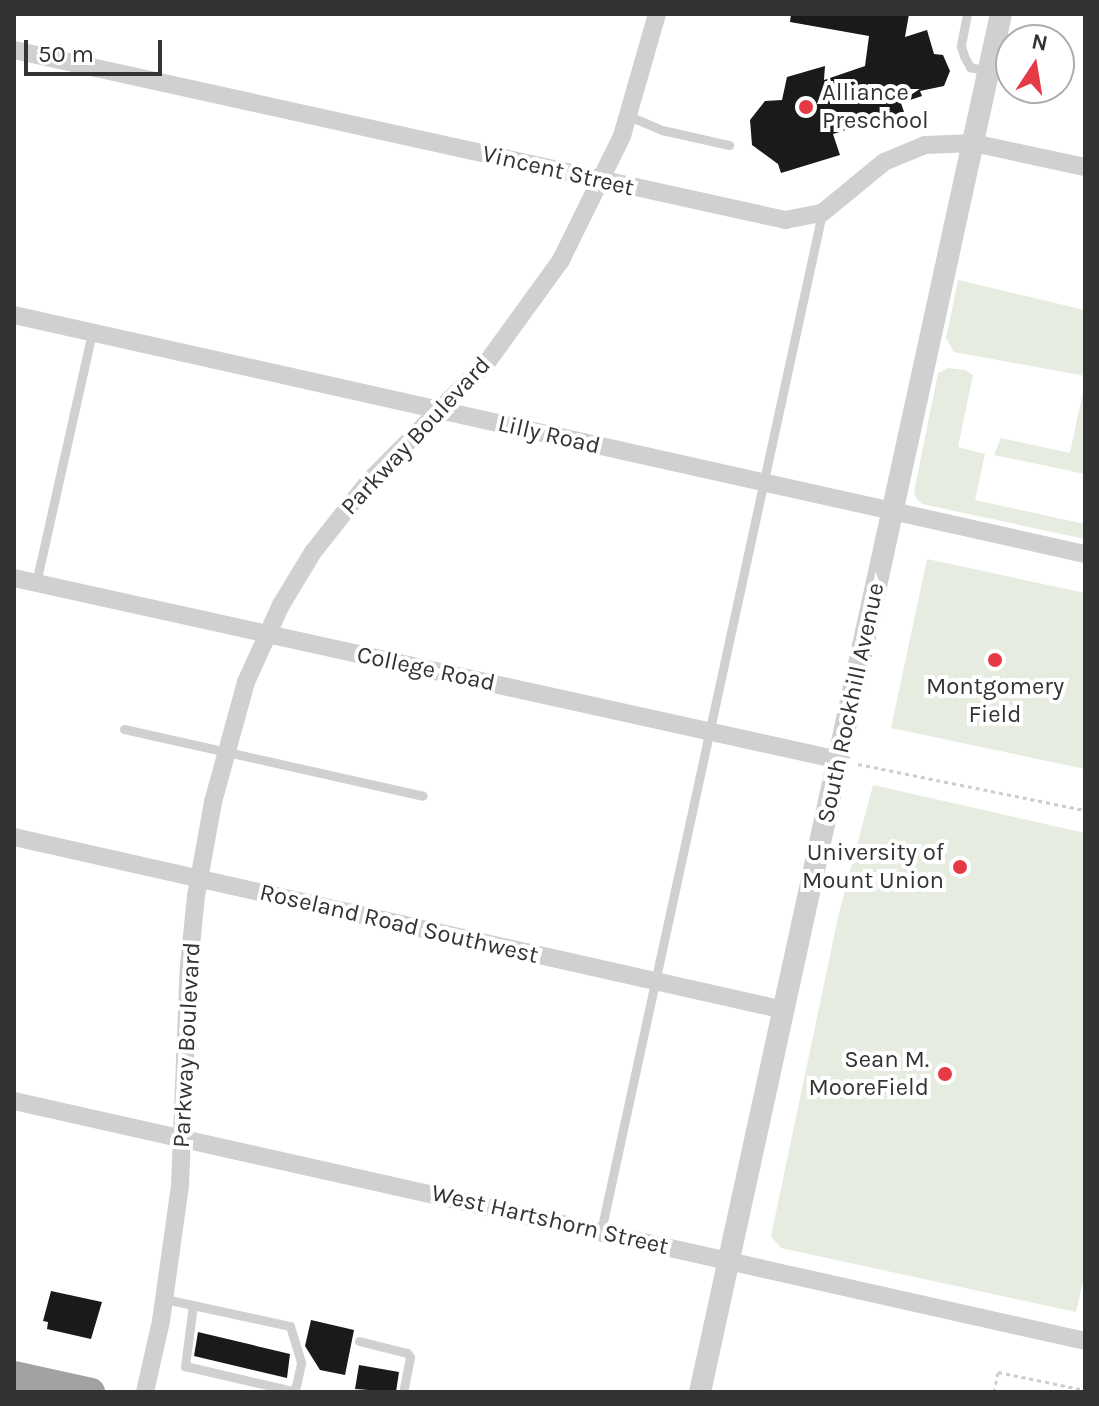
<!DOCTYPE html>
<html>
<head>
<meta charset="utf-8">
<style>
	body { margin:0 }
	#map { position:relative; width:1099px; height:1406px; overflow:hidden; background:#fff; font-family:Karla,sans-serif }
	div>[style] { position:absolute }
	.green>* { inset:0; background:#e6ecdf }
	.building>* { inset:0; background:#1a1a1a }
	.path>* { height:3px; margin-top:-1.5px; transform-origin:0; background:repeating-linear-gradient(90deg,#cdcdcd 0 4px,transparent 0 8px) }
	.service>* { height:9px; margin:-4.5px; padding:0 4.5px; transform-origin:4.5px; border-radius:4.5px; background:#d0d0d0 }
	.minor>* { height:18px; margin:-9px; padding:0 9px; transform-origin:9px; border-radius:9px; background:#d0d0d0 }
	.tertiary>* { height:22px; margin:-11px; padding:0 11px; transform-origin:11px; border-radius:11px; background:#d0d0d0 }
	.trunk>* { height:28px; margin:-14px; padding:0 14px; transform-origin:14px; border-radius:14px; background:#a2a2a2 }
	.dots>* { width:22px; height:22px; translate:-50% -50%; box-sizing:border-box; border:4px solid #fff; border-radius:50% }
	span { translate:-50% -50%; white-space:nowrap; text-align:center; line-height:1.15; -webkit-text-stroke:8px #fff; paint-order:stroke }
	.poi-label { font-size:24px; color:#333 }
	.left { translate:0 -50%; text-align:left }
	.right { translate:-100% -50%; text-align:right }
	.street-label { font-size:24px; color:#333 }
	.frame { position:absolute; inset:0; border:16px solid #333; pointer-events:none }
	.north { position:absolute; left:995px; top:24px; width:80px; height:80px; box-sizing:border-box; background:#fff; border:2px solid #adadad; border-radius:50%; rotate:12deg; font-size:22px; font-weight:700; line-height:32px; text-align:center; color:#333 }
	.north::after { content:''; display:block; margin:auto; width:28px; height:36px; background:#e63946; clip-path:polygon(50% 0,100% 100%,50% 72%,0 100%) }
	.scale { position:absolute; left:24px; top:40px; width:138px; height:36px; box-sizing:border-box; border:4px solid #333; border-top:0; padding-left:10px; font-size:24px; line-height:28px; white-space:nowrap; color:#333; -webkit-text-stroke:6px #fff; paint-order:stroke }
</style>
</head>
<body>
<div id="map">
	<div class="green">
		<i style="clip-path:polygon(958px 280px,1085px 310px,1085px 376px,954px 352px,946px 338px)"></i>
		<i style="clip-path:polygon(948px 368px,965px 370px,973px 375px,958px 447px,985px 454px,975px 500px,1085px 524px,1085px 539px,922px 504px,916px 498px,914px 492px,938px 373px)"></i>
		<i style="clip-path:polygon(1085px 382px,1085px 474px,994px 455px,1001px 438px,1070px 453px)"></i>
		<i style="clip-path:polygon(927px 559px,1085px 593px,1085px 769px,891px 728px)"></i>
		<i style="clip-path:polygon(873px 785px,1085px 833px,1085px 1273px,1076px 1312px,781px 1248px,771px 1236px,839px 913px)"></i>
	</div>
	<div class="building">
		<i style="clip-path:polygon(791px 14px,909px 14px,905px 37px,927px 30px,934px 54px,943px 55px,950px 71px,944px 86px,920px 91px,922px 96px,901px 103px,904px 112px,833px 134px,840px 155px,781px 173px,778px 164px,752px 145px,750px 120px,765px 101px,782px 100px,787px 77px,825px 66px,824px 80px,865px 66px,869px 36px,790px 22px)"></i>
		<i style="clip-path:polygon(51px 1291px,102px 1302px,91px 1339px,47px 1329px,48px 1322px,43px 1321px)"></i>
		<i style="clip-path:polygon(311px 1320px,354px 1330px,345px 1375px,320px 1370px,305px 1346px)"></i>
		<i style="clip-path:polygon(198px 1332px,290px 1354px,287px 1378px,194px 1356px)"></i>
		<i style="clip-path:polygon(359px 1365px,399px 1372px,396px 1392px,355px 1389px)"></i>
	</div>
	<div class="path">
		<i style="left:858px;top:764px;width:232px;rotate:11.5deg"></i>
		<i style="left:994px;top:1392px;width:20px;rotate:-79deg"></i>
		<i style="left:998px;top:1372px;width:89px;rotate:11.7deg"></i>
	</div>
	<div class="service">
		<i style="left:967px;top:14px;width:33px;rotate:101deg"></i>
		<i style="left:961px;top:46px;width:10px;rotate:73deg"></i>
		<i style="left:964px;top:56px;width:13px;rotate:61deg"></i>
		<i style="left:970px;top:67px;width:17px;rotate:13deg"></i>
		<i style="left:629px;top:116px;width:36px;rotate:23deg"></i>
		<i style="left:662px;top:130px;width:69px;rotate:12.6deg"></i>
		<i style="left:36px;top:583px;width:256px;rotate:-77.4deg"></i>
		<i style="left:124px;top:729px;width:306px;rotate:12.6deg"></i>
		<i style="left:601px;top:1231px;width:1042px;rotate:-77.75deg"></i>
		<i style="left:165px;top:1299px;width:128px;rotate:12.2deg"></i>
		<i style="left:290px;top:1326px;width:39px;rotate:73deg"></i>
		<i style="left:301px;top:1363px;width:24px;rotate:102deg"></i>
		<i style="left:296px;top:1386px;width:6px;rotate:129deg"></i>
		<i style="left:292px;top:1391px;width:12px;rotate:-166deg"></i>
		<i style="left:280px;top:1388px;width:4px;rotate:104deg"></i>
		<i style="left:193px;top:1305px;width:62px;rotate:97.5deg"></i>
		<i style="left:185px;top:1366px;width:98px;rotate:13deg"></i>
		<i style="left:359px;top:1341px;width:49px;rotate:14deg"></i>
		<i style="left:407px;top:1353px;width:5px;rotate:53deg"></i>
		<i style="left:410px;top:1357px;width:36px;rotate:101deg"></i>
	</div>
	<div class="minor">
		<i style="left:14px;top:50px;width:790px;rotate:12.43deg"></i>
		<i style="left:785px;top:220px;width:38px;rotate:-11deg"></i>
		<i style="left:822px;top:213px;width:80px;rotate:-39.4deg"></i>
		<i style="left:884px;top:162px;width:44px;rotate:-22.5deg"></i>
		<i style="left:925px;top:145px;width:48px;rotate:-2.4deg"></i>
		<i style="left:973px;top:143px;width:115px;rotate:12.1deg"></i>
		<i style="left:14px;top:315px;width:1097px;rotate:12.58deg"></i>
		<i style="left:14px;top:578px;width:845px;rotate:12.44deg"></i>
		<i style="left:14px;top:837px;width:789px;rotate:12.66deg"></i>
		<i style="left:14px;top:1101px;width:1098px;rotate:12.63deg"></i>
		<i style="left:145px;top:1392px;width:73px;rotate:-77.3deg"></i>
		<i style="left:161px;top:1321px;width:137px;rotate:-82deg"></i>
		<i style="left:180px;top:1185px;width:220px;rotate:-87.7deg"></i>
		<i style="left:189px;top:965px;width:69px;rotate:-84.2deg"></i>
		<i style="left:196px;top:896px;width:96px;rotate:-79.7deg"></i>
		<i style="left:213px;top:802px;width:124px;rotate:-74.6deg"></i>
		<i style="left:246px;top:682px;width:85px;rotate:-65.6deg"></i>
		<i style="left:281px;top:605px;width:62px;rotate:-58.9deg"></i>
		<i style="left:313px;top:552px;width:92px;rotate:-51.6deg"></i>
		<i style="left:370px;top:480px;width:168px;rotate:-45.2deg"></i>
		<i style="left:488px;top:361px;width:125px;rotate:-54.1deg"></i>
		<i style="left:561px;top:260px;width:138px;rotate:-63.8deg"></i>
		<i style="left:622px;top:136px;width:127px;rotate:-74deg"></i>
	</div>
	<div class="tertiary">
		<i style="left:700px;top:1392px;width:1410px;rotate:-77.68deg"></i>
	</div>
	<div class="trunk">
		<i style="left:14px;top:1375px;width:79px;rotate:12.4deg"></i>
	</div>
	<div class="dots">
		<i style="left:806px;top:107px;background:#e63946"></i>
		<i style="left:995px;top:660px;background:#e63946"></i>
		<i style="left:960px;top:867px;background:#e63946"></i>
		<i style="left:945px;top:1074px;background:#e63946"></i>
	</div>
	<div class="poi-label">
		<span class="left" style="left:822px;top:107px">Alliance<br>Preschool</span>
		<span style="left:995px;top:701px">Montgomery<br>Field</span>
		<span class="right" style="left:944px;top:867px">University of<br>Mount Union</span>
		<span class="right" style="left:929px;top:1074px">Sean M.<br>MooreField</span>
	</div>
	<div class="street-label">
		<span style="left:558px;top:171px;rotate:13deg">Vincent Street</span>
		<span style="left:549px;top:435px;rotate:13deg">Lilly Road</span>
		<span style="left:416px;top:436px;rotate:-47deg">Parkway Boulevard</span>
		<span style="left:426px;top:669px;rotate:12deg">College Road</span>
		<span style="left:851px;top:703px;rotate:-78deg">South Rockhill Avenue</span>
		<span style="left:399px;top:924px;rotate:13deg">Roseland Road Southwest</span>
		<span style="left:187px;top:1045px;rotate:-87deg">Parkway Boulevard</span>
		<span style="left:550px;top:1220px;rotate:13deg">West Hartshorn Street</span>
	</div>
	<div class="frame"></div>
	<div class="north">N</div>
	<div class="scale">50 m</div>
</div>
</body>
</html>
